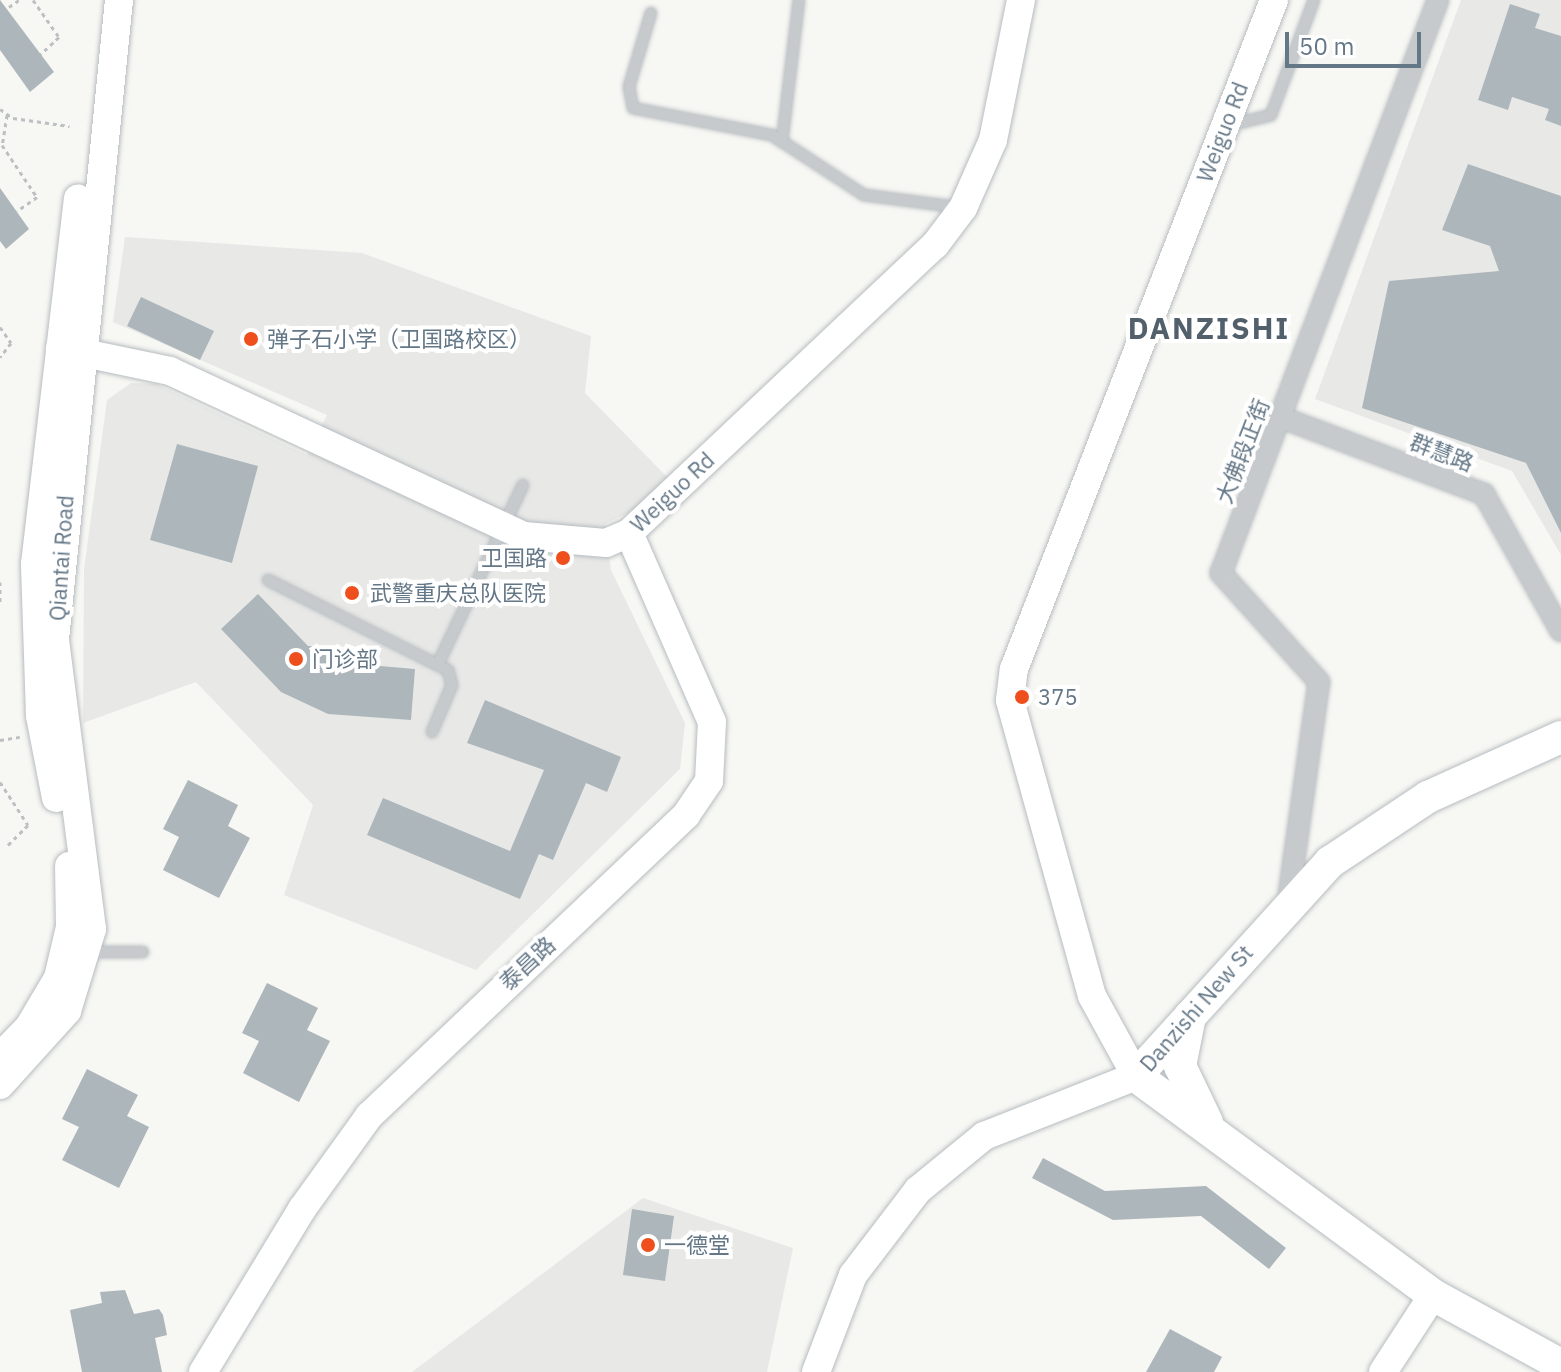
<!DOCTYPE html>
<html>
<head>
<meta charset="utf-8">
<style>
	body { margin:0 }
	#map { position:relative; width:1561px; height:1372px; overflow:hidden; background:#f7f7f3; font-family:"IBM Plex Sans","Noto Sans SC",sans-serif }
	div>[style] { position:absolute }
	.built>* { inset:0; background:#e8e9e7 }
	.building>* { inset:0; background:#adb6bb }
	.path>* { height:3px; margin-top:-1.5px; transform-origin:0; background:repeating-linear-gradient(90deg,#bdc0c2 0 4px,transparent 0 8px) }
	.roads { filter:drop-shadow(0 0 2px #b6bcc0) drop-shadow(0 0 2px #b6bcc0) }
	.lane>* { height:10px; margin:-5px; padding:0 5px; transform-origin:5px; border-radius:5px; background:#c6cacd }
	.street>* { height:20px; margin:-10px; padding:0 10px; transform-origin:10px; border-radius:10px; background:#c6cacd }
	.secondary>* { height:28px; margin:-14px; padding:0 14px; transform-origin:14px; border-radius:14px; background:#fff }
	.primary>* { height:32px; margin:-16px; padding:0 16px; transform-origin:16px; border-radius:16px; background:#fff }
	.dots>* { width:22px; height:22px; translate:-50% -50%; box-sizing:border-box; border:4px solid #fff; border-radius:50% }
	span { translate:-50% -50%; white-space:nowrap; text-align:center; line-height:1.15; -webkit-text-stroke:8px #fff; paint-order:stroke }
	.street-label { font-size:22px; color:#647787 }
	.poi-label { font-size:22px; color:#647787 }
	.left { translate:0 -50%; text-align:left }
	.right { translate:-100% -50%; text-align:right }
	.district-label { font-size:30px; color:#52606b; font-weight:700; letter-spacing:2px }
	.scale { position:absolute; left:1285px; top:32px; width:136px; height:36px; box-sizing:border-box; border:4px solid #647787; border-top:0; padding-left:10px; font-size:24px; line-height:28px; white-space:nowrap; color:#647787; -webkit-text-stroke:6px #fff; paint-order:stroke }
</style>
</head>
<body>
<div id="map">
	<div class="built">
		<i style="clip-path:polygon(1461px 0,1561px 0,1561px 555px,1512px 471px,1315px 399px)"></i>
		<i style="clip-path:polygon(125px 237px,362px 253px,591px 336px,585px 393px,668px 478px,638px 508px,605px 524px,611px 570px,685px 723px,680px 769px,476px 970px,284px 895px,313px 805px,196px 682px,83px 723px,84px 569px,107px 400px,131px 383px,156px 384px,307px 455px,327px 415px,113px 322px)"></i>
		<i style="clip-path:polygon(643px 1198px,793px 1248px,767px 1372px,412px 1372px)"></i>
	</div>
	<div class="building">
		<i style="clip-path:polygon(0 0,54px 72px,30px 92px,0 50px)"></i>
		<i style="clip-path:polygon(1510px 4px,1540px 14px,1535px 28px,1561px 36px,1561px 126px,1545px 120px,1549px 109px,1512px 97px,1508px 110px,1478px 100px)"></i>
		<i style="clip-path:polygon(1468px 164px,1561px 196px,1561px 533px,1526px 463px,1362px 408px,1389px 281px,1499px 271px,1490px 246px,1442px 230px)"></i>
		<i style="clip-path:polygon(0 188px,29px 229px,6px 249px,0 241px)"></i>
		<i style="clip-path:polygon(141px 297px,214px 331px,200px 360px,127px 326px)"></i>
		<i style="clip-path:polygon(177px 444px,258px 466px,232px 563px,150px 540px)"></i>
		<i style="clip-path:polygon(258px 594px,308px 646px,331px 647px,345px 663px,415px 669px,411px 720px,328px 714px,281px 692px,221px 629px)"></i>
		<i style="clip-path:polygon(485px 700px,621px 757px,607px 792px,586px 783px,553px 860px,539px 854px,520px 899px,367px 835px,383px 798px,510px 851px,544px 770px,467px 743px)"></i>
		<i style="clip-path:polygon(188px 780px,238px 805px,228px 826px,250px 838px,219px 898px,163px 870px,179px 837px,163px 829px)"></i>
		<i style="clip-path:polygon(267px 983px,318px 1008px,307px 1030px,330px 1041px,299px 1102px,243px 1073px,259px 1041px,242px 1033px)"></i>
		<i style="clip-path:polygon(87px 1069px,138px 1095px,127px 1116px,149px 1127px,119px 1188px,62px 1160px,79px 1127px,62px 1119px)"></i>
		<i style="clip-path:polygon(1043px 1158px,1105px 1191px,1206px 1186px,1286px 1248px,1269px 1269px,1201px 1216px,1113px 1220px,1032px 1178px)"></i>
		<i style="clip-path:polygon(632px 1209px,674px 1216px,665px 1281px,623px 1275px)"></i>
		<i style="clip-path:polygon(125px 1290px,134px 1314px,159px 1309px,163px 1315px,167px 1335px,155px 1338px,162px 1372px,82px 1372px,70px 1310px,102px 1303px,100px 1292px)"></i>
		<i style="clip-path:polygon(1170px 1329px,1222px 1357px,1214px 1372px,1146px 1372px)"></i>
	</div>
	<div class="path">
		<i style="left:33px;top:0;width:45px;rotate:54.9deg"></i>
		<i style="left:59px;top:37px;width:25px;rotate:137deg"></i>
		<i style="left:9px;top:7px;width:12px;rotate:-35deg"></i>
		<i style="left:0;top:109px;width:16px;rotate:35deg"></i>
		<i style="left:13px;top:118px;width:57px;rotate:8.1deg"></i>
		<i style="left:7px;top:115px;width:30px;rotate:99deg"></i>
		<i style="left:2px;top:145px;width:63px;rotate:56.1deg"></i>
		<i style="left:37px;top:197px;width:24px;rotate:145deg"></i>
		<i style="left:0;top:327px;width:19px;rotate:55deg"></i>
		<i style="left:11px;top:343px;width:18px;rotate:128deg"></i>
		<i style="left:0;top:582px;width:21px;rotate:90deg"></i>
		<i style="left:0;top:740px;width:20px;rotate:-9deg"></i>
		<i style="left:0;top:782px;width:51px;rotate:56.9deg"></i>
		<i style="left:28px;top:825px;width:31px;rotate:135deg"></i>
	</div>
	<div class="roads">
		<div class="lane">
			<i style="left:651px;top:13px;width:77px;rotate:106.6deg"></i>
			<i style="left:629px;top:87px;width:21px;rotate:79deg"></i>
			<i style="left:633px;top:108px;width:142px;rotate:11deg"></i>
			<i style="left:772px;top:135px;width:110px;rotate:33.1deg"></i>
			<i style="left:864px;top:195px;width:94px;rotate:7.4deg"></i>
			<i style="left:1231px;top:125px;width:41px;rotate:-14deg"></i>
			<i style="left:1271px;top:115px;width:123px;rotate:-69.5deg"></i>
			<i style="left:782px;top:142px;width:143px;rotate:-83.2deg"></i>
			<i style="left:268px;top:580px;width:201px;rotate:26.6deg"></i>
			<i style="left:448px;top:670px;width:16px;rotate:75deg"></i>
			<i style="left:452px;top:685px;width:51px;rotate:113.1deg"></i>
			<i style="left:438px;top:664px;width:198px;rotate:-64.6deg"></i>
			<i style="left:88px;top:952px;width:55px"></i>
		</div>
		<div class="street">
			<i style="left:1280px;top:417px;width:218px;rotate:20.7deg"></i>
			<i style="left:1484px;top:494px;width:157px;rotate:60.7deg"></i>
			<i style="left:1288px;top:902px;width:222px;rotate:-82deg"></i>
			<i style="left:1319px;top:682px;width:147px;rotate:-132deg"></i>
			<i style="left:1221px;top:573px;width:613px;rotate:-69.26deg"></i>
		</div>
		<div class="secondary">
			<i style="left:60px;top:348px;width:112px;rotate:11.8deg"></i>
			<i style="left:170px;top:371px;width:391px;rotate:25deg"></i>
			<i style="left:524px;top:536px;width:82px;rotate:4.9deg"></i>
			<i style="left:606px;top:543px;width:25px;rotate:-23deg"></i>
			<i style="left:629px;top:533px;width:420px;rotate:-43.3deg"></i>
			<i style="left:935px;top:245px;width:46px;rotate:-52.9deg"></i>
			<i style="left:963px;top:208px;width:74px;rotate:-66.2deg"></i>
			<i style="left:993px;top:140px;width:143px;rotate:-78.7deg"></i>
			<i style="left:56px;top:798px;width:84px;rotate:-101deg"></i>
			<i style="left:40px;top:716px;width:152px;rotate:-91.9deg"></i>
			<i style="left:35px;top:564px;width:368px;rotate:-83.3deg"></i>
			<i style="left:0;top:1057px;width:42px;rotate:-46deg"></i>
			<i style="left:29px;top:1027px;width:57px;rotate:-59.4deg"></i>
			<i style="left:58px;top:978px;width:52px;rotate:-76.8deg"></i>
			<i style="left:70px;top:927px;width:61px;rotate:-90.9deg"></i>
			<i style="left:0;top:1085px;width:100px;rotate:-47.8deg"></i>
			<i style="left:67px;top:1011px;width:86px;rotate:-73deg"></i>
			<i style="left:92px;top:929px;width:292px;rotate:-97.3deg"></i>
			<i style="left:55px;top:639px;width:642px;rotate:-84.28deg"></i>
			<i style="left:203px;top:1372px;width:191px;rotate:-58.7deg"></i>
			<i style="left:302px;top:1209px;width:115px;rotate:-54.2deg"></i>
			<i style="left:369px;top:1116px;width:437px;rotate:-43.5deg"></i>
			<i style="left:686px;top:815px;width:41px;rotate:-55.9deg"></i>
			<i style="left:709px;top:781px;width:59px;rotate:-87.1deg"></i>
			<i style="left:712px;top:722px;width:206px;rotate:-113.7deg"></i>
			<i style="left:816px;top:1372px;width:104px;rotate:-69.1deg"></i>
			<i style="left:853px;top:1275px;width:107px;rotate:-52.6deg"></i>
			<i style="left:918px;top:1190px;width:85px;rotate:-39.3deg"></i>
			<i style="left:984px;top:1136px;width:163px;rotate:-21.5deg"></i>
			<i style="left:1136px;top:1076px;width:91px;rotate:-118.8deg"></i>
			<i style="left:1092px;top:996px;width:307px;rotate:-105.5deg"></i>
			<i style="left:1010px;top:700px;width:31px;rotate:-83deg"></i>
			<i style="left:1014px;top:669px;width:718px;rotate:-68.76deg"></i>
			<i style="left:1383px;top:1372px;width:92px;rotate:-57deg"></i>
		</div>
		<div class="primary">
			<i style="left:1561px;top:737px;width:146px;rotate:155.7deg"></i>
			<i style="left:1428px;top:797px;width:118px;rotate:146.4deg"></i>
			<i style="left:1330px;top:862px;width:289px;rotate:132.2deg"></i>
			<i style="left:1136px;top:1076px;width:369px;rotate:36.4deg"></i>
			<i style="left:1433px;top:1295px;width:146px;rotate:28.7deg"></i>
			<i style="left:1190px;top:1016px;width:51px;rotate:101.3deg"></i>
			<i style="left:1180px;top:1066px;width:62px;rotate:64.3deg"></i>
		</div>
	</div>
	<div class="dots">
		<i style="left:251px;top:339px;background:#ee4f1c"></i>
		<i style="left:563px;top:558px;background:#ee4f1c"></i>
		<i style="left:352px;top:593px;background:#ee4f1c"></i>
		<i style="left:296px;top:659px;background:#ee4f1c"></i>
		<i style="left:1022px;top:697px;background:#ee4f1c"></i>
		<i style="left:648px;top:1245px;background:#ee4f1c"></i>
	</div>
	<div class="street-label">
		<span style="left:1222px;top:132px;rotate:-69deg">Weiguo Rd</span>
		<span style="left:1242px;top:451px;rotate:-69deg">大佛段正街</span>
		<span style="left:1442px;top:452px;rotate:21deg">群慧路</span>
		<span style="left:672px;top:492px;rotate:-43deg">Weiguo Rd</span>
		<span style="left:61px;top:558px;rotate:-86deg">Qiantai Road</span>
		<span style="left:527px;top:963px;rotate:-43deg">泰昌路</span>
		<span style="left:1196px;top:1008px;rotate:-49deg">Danzishi New St</span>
	</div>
	<div class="poi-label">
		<span class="left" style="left:267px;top:339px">弹子石小学（卫国路校区）</span>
		<span class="right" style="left:547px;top:558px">卫国路</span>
		<span class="left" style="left:370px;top:593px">武警重庆总队医院</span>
		<span class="left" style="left:312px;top:659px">门诊部</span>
		<span class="left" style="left:1038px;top:697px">375</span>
		<span class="left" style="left:664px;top:1245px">一德堂</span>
	</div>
	<div class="district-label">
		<span style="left:1209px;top:328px">DANZISHI</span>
	</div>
	<div class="scale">50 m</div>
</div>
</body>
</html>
